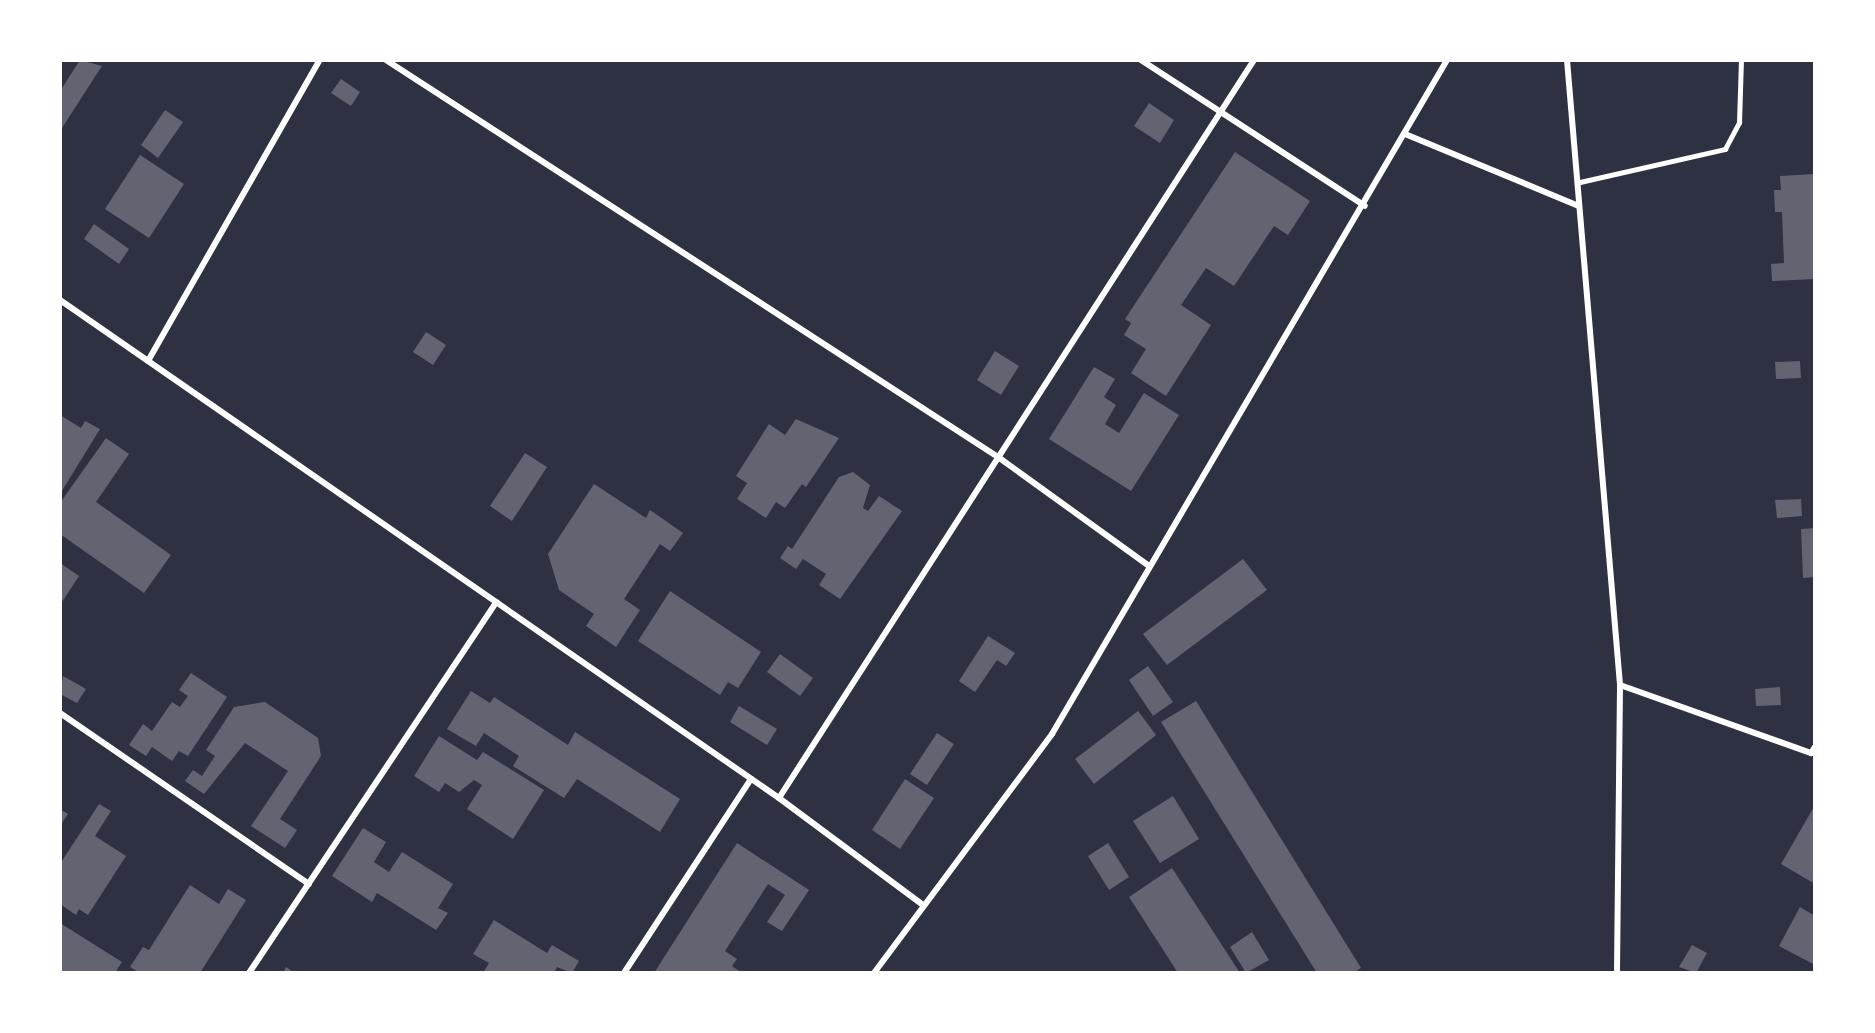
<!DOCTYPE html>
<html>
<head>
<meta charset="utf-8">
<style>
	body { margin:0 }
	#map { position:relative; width:1875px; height:1033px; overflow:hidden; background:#2d3142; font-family:"Nunito Sans",sans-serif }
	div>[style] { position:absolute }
	.building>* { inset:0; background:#626471 }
	.service>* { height:4.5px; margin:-2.25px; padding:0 2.25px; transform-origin:2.25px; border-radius:2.25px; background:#fff }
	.minor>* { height:6px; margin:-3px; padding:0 3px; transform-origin:3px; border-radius:3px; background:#fff }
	span { translate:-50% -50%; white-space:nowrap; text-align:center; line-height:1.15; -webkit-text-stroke:6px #fff; paint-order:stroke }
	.frame { position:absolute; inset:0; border:62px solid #fff; pointer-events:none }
</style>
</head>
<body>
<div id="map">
	<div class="building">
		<i style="clip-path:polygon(80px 60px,102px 66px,60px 131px,60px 91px)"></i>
		<i style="clip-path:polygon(341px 79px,360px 92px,351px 106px,331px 93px)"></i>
		<i style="clip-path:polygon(1149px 103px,1174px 120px,1160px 143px,1134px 126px)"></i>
		<i style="clip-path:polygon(165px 110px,183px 122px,158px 158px,141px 145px)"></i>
		<i style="clip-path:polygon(1235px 152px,1310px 201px,1288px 235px,1274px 226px,1234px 286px,1206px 268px,1181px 305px,1211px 325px,1166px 396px,1131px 373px,1146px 349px,1124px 335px,1131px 323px,1125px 319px)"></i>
		<i style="clip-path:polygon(140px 155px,184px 184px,149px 238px,105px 209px)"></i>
		<i style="clip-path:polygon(1815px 174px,1815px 279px,1772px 281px,1771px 264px,1784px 263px,1782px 212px,1775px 212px,1774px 190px,1781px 190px,1780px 176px)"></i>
		<i style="clip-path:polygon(94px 224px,129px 249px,119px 264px,84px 239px)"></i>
		<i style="clip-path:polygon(426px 332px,446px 345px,433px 365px,413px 352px)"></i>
		<i style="clip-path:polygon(995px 351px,1019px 366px,1001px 395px,977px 380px)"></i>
		<i style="clip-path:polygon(1800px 361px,1801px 378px,1776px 379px,1775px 362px)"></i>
		<i style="clip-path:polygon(1094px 367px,1115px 379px,1104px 397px,1116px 405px,1105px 424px,1119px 433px,1144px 393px,1179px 415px,1131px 491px,1049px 439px)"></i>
		<i style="clip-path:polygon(60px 415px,81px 428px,85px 421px,100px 429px,60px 494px)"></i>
		<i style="clip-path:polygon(796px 419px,839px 438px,806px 487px,802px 484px,785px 508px,776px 502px,766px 518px,737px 499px,747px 483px,736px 476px,769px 424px,785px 435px)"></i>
		<i style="clip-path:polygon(106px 438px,129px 454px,96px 502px,171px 555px,144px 593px,60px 534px,60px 503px)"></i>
		<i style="clip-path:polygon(525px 453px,547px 467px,512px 521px,490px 506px)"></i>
		<i style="clip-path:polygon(853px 472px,870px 485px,863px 508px,868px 511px,879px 496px,902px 511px,840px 599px,819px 585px,826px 574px,803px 559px,796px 569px,780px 558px,788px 546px,792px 549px,839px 477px)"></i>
		<i style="clip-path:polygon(594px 484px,646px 518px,650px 510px,683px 533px,670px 551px,660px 544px,624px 599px,640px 610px,616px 647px,586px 626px,594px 614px,559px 590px,548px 554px)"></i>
		<i style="clip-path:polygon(1801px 499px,1802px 516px,1777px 518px,1775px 500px)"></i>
		<i style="clip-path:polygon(1815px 528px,1815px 577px,1803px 578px,1801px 529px)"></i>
		<i style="clip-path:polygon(1243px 559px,1267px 590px,1167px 665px,1143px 634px)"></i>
		<i style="clip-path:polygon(60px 563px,79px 576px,60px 605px)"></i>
		<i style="clip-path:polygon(670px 591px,761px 652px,738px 688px,728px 682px,720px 695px,638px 641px)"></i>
		<i style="clip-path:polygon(988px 636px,1015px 653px,1006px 666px,997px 660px,975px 692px,959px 681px)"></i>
		<i style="clip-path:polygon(780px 654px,813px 678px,800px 696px,767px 672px)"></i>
		<i style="clip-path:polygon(1148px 666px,1173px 702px,1153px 716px,1129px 680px)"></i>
		<i style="clip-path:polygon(191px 673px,227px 697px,188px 756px,179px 751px,172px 761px,152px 747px,146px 756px,129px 745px,143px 724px,152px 731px,172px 702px,180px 707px,188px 696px,179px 690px)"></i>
		<i style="clip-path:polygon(63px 676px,86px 689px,77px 703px,60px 694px)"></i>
		<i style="clip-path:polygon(1780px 687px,1781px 705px,1756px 706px,1755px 689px)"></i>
		<i style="clip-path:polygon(471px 691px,490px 703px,494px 697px,568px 745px,575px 732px,680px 799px,660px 832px,577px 779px,564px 798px,513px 766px,519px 756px,484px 733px,476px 746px,447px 729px)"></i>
		<i style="clip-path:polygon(1196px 701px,1361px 968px,1353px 973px,1317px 973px,1161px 722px)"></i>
		<i style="clip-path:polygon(265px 702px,318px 738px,321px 756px,280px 819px,297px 830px,285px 848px,251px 826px,288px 771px,245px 743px,204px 794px,185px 781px,193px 770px,202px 776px,215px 756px,206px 750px,234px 707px)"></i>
		<i style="clip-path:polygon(739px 706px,777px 729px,767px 745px,730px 722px)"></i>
		<i style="clip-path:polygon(1138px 711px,1156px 735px,1094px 784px,1075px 759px)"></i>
		<i style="clip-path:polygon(937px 733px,954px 744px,927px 785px,910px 774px)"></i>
		<i style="clip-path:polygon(439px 736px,477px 760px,483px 752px,544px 790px,513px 839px,467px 809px,482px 785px,474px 780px,459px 792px,445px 783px,439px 792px,414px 776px)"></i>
		<i style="clip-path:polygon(905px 779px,934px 798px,900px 849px,872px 830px)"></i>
		<i style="clip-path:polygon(1173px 796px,1199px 839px,1160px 863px,1133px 821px)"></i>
		<i style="clip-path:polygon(99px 804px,111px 811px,95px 836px,126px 856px,88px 915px,79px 909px,76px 915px,60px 904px,60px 864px)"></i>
		<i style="clip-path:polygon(1815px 805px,1815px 884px,1781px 864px)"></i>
		<i style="clip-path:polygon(60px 809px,68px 814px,60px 826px)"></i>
		<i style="clip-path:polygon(363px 828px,386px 842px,374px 862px,389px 872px,402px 852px,453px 884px,438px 908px,448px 913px,436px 930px,377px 893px,372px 902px,332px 876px)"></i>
		<i style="clip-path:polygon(737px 843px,809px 890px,782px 931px,767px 922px,785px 895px,768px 884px,725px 951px,737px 959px,732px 966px,742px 973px,654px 973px)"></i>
		<i style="clip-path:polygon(1108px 843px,1129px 877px,1109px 890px,1088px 856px)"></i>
		<i style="clip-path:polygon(1172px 868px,1240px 973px,1178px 973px,1129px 897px)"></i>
		<i style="clip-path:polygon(190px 885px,219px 904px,228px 889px,246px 900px,200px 973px,140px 973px,130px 967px,143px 947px,149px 950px)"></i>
		<i style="clip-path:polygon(1800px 907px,1815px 916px,1815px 965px,1779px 946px)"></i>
		<i style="clip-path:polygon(494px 920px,547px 953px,552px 945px,579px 961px,572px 973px,557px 967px,554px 973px,483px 973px,489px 963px,473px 954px)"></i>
		<i style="clip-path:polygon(60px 923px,122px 962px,115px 973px,60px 973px)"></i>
		<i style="clip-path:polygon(1252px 932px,1269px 960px,1246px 973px,1230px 947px)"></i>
		<i style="clip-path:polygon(1692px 945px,1707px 953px,1696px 973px,1679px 967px)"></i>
		<i style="clip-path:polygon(286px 967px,295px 973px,283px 973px)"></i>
	</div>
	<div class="service">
		<i style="left:1580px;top:182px;width:149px;rotate:-12.8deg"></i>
		<i style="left:1725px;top:149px;width:30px;rotate:-62deg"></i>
		<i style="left:1739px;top:123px;width:63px;rotate:-88.2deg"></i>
	</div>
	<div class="minor">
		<i style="left:386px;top:60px;width:729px;rotate:32.97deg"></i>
		<i style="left:998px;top:457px;width:185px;rotate:35.8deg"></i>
		<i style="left:1141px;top:60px;width:267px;rotate:33.1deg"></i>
		<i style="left:1567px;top:60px;width:627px;rotate:85.15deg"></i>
		<i style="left:1620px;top:685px;width:288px;rotate:90.6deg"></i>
		<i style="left:1405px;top:134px;width:188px;rotate:22.5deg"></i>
		<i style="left:60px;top:300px;width:875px;rotate:34.71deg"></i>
		<i style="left:779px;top:798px;width:179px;rotate:36.6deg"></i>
		<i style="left:148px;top:361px;width:347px;rotate:-60.3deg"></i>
		<i style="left:1620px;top:685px;width:203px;rotate:19.6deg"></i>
		<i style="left:1811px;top:753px;width:7px;rotate:-56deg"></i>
		<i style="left:60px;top:713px;width:302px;rotate:34.5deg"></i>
		<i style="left:779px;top:798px;width:878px;rotate:-57.23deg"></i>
		<i style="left:249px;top:973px;width:446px;rotate:-56.3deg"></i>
		<i style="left:624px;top:973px;width:232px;rotate:-56.8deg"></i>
		<i style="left:874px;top:973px;width:298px;rotate:-53.3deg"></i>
		<i style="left:1052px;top:734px;width:781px;rotate:-59.63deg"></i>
	</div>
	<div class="frame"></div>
</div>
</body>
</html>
